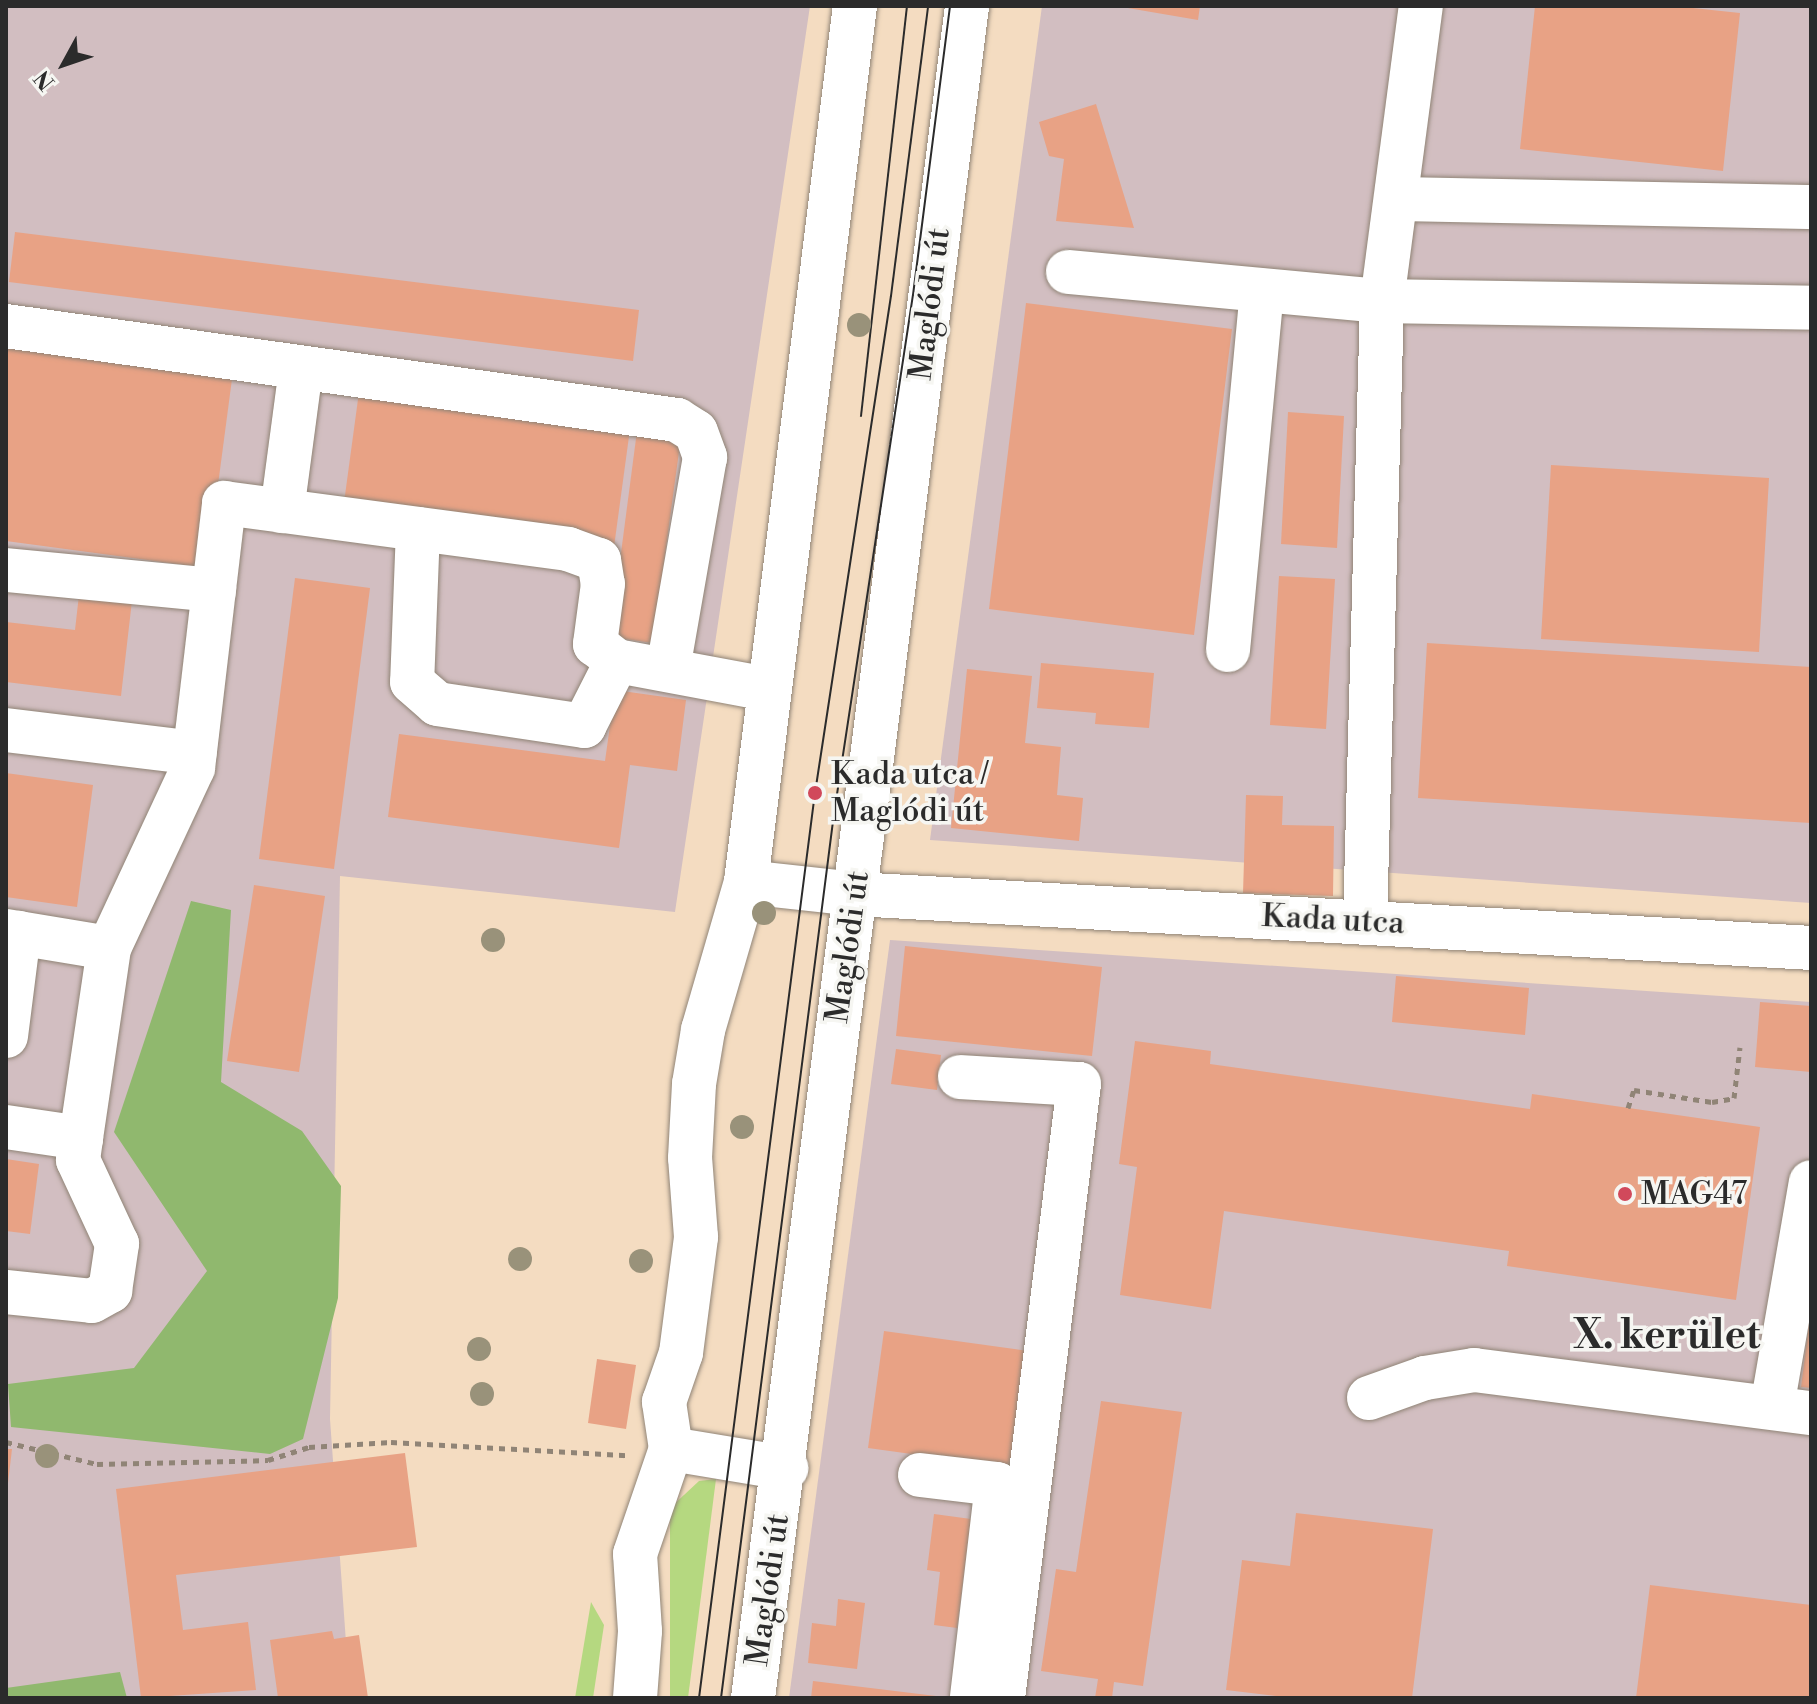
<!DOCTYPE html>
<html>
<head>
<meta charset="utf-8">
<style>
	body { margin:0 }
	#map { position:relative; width:1817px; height:1704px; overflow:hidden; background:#f4dcc1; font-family:"Libre Bodoni",serif }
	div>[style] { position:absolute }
	.industrial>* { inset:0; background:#d2bec1 }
	.green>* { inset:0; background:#b5d880 }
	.forest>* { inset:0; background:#90b86e }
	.building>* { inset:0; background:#e8a285 }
	.path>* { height:5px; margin-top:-2.5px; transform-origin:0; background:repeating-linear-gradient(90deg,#908476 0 6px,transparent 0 12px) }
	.roads { filter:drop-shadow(0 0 2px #908476) drop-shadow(0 0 2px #908476) }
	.minor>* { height:44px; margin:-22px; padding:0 22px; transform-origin:22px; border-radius:22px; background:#fff }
	.tram>* { height:2px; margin:-1px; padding:0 1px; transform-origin:1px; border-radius:1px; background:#2b2b2b }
	.trees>* { width:24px; height:24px; margin:-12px; border-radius:50%; background:#99927a }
	.dots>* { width:22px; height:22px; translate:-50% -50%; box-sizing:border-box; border:4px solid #f6f6f2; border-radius:50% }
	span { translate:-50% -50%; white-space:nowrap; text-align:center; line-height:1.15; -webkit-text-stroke:7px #f6f6f2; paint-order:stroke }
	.street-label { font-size:32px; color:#2b2b2b }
	.poi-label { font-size:32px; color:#2b2b2b }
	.left { translate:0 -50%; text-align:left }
	.district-label { font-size:40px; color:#2b2b2b; font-weight:700 }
	.frame { position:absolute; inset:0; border:8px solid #2b2b2b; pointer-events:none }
	.north { position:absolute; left:24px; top:24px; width:80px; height:80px; -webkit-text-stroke:6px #f6f6f2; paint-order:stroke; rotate:230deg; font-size:22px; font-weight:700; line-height:32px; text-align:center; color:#2b2b2b }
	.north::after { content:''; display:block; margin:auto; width:28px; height:36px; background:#2b2b2b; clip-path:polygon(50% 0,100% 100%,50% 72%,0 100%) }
</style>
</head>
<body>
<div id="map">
	<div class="industrial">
		<i style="clip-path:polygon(6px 6px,810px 6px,675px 912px,340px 876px,330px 1419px,350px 1698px,6px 1698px)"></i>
		<i style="clip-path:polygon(1042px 6px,1811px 6px,1811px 903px,930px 840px)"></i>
		<i style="clip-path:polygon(890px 940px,1811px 1002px,1811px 1698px,789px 1698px)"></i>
	</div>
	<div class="green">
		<i style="clip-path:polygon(716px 1479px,688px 1698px,670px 1698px,670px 1508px,699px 1481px)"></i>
		<i style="clip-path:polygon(591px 1602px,604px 1625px,593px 1698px,575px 1698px)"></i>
	</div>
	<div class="forest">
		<i style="clip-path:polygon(191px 901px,231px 910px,221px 1082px,302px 1131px,341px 1186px,338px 1298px,303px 1439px,270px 1454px,11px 1427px,8px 1384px,134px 1368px,207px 1271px,114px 1132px)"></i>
		<i style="clip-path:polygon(120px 1672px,127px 1698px,6px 1698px,6px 1688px)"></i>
	</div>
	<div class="building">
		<i style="clip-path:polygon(1116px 6px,1200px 6px,1198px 20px)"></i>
		<i style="clip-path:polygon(1535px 6px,1674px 6px,1740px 13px,1723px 171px,1520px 149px)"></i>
		<i style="clip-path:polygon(1096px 104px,1134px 228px,1056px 221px,1064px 159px,1049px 156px,1039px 122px)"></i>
		<i style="clip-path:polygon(15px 232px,639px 310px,633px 361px,9px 282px)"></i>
		<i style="clip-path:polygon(1026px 303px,1232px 329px,1194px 635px,989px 609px)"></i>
		<i style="clip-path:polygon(6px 348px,232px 379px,207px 568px,6px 541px)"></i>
		<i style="clip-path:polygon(359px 392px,630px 429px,614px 547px,343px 510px)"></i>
		<i style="clip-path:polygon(1288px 412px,1344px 416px,1337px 548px,1281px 544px)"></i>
		<i style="clip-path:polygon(637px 431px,681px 437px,653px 643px,610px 637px)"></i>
		<i style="clip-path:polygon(1551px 465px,1769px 478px,1759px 652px,1541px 639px)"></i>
		<i style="clip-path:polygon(1279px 576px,1335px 579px,1326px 729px,1270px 725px)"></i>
		<i style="clip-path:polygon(295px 578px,370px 588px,334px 869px,259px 859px)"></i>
		<i style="clip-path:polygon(80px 586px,133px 592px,121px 696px,6px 682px,6px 622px,75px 630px)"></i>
		<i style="clip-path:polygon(1427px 643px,1811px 667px,1811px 823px,1418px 798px)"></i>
		<i style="clip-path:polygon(1041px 663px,1154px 673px,1149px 728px,1095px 724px,1096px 713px,1037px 708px)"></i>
		<i style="clip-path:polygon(967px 669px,1032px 676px,1025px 743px,1061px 747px,1057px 795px,1083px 798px,1079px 841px,951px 828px)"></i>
		<i style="clip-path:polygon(615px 690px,686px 700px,677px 771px,630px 765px,619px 848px,388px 817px,399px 734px,605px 761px)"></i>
		<i style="clip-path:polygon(6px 773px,93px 785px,77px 907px,6px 897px)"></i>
		<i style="clip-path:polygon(1246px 795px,1283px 796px,1282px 825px,1334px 826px,1333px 896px,1243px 893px)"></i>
		<i style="clip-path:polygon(254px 885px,325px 896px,299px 1072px,227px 1061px)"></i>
		<i style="clip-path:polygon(905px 946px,1102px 967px,1092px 1056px,896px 1036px)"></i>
		<i style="clip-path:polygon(1396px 976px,1529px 988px,1525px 1035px,1392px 1022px)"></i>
		<i style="clip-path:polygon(1760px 1002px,1811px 1006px,1811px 1072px,1755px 1067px)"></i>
		<i style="clip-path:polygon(1135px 1041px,1211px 1051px,1210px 1064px,1530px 1109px,1532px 1094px,1760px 1127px,1736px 1300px,1507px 1266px,1509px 1251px,1224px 1211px,1211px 1309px,1120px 1295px,1137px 1167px,1119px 1164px)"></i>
		<i style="clip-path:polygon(896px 1049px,941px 1055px,937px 1090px,891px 1084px)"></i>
		<i style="clip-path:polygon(6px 1159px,39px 1164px,30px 1234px,6px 1231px)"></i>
		<i style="clip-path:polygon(1809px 1323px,1811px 1323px,1811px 1388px,1801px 1387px)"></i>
		<i style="clip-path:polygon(884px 1331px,1028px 1351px,1013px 1468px,868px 1448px)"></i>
		<i style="clip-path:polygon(597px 1359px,636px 1365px,626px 1429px,588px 1423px)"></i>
		<i style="clip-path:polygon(1101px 1401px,1182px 1412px,1143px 1686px,1114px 1682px,1112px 1698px,1095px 1698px,1098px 1679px,1041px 1671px,1056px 1569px,1076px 1572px)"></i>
		<i style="clip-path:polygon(6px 1449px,12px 1449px,8px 1483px,6px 1483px)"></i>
		<i style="clip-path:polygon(405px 1453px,417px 1547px,176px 1575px,183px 1630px,248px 1622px,256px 1690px,141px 1698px,116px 1489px)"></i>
		<i style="clip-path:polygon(1296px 1513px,1433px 1529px,1412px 1698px,1292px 1698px,1226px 1690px,1242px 1560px,1290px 1566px)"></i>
		<i style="clip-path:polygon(934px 1514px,971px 1519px,957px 1628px,934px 1625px,940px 1572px,927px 1570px)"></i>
		<i style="clip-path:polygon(1650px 1585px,1811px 1605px,1811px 1698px,1636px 1698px)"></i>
		<i style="clip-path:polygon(838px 1599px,865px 1603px,857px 1669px,808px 1663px,812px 1623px,836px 1626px)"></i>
		<i style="clip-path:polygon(332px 1631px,334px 1639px,359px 1635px,368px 1698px,278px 1698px,270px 1640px)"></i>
		<i style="clip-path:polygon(813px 1681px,936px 1696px,936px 1698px,811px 1698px)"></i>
	</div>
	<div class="path">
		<i style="left:1628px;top:1108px;width:19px;rotate:-72deg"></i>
		<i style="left:1634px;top:1090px;width:79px;rotate:8.7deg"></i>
		<i style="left:1712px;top:1102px;width:22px;rotate:-10deg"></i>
		<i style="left:1734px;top:1098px;width:51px;rotate:-83.3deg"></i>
		<i style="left:6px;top:1442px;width:94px;rotate:13.6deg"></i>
		<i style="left:97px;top:1464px;width:171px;rotate:-1.3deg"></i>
		<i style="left:268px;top:1460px;width:43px;rotate:-17.6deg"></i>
		<i style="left:309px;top:1447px;width:82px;rotate:-3.5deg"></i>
		<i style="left:391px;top:1442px;width:236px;rotate:3.2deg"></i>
	</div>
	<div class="roads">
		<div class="minor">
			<i style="left:1396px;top:199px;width:415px;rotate:1.1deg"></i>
			<i style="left:1068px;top:272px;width:315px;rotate:5.3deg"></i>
			<i style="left:1382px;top:301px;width:429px;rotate:0.9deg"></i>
			<i style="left:6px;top:326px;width:678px;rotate:7.97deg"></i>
			<i style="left:677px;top:420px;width:22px;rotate:32deg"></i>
			<i style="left:696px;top:432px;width:27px;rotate:70deg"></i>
			<i style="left:705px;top:457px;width:216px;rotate:99.9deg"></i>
			<i style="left:282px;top:511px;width:143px;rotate:-82.4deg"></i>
			<i style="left:418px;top:529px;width:153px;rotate:92.2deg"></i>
			<i style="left:412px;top:682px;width:33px;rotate:41deg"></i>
			<i style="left:437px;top:704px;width:149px;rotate:8.5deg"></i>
			<i style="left:584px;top:726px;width:73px;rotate:-63.1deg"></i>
			<i style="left:6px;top:570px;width:209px;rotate:5.5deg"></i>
			<i style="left:1228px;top:650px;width:361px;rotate:-84.6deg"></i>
			<i style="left:6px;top:730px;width:190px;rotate:6.9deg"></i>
			<i style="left:746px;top:882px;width:110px;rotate:6.3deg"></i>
			<i style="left:855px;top:894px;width:958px;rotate:3.23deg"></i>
			<i style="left:1365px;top:922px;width:621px;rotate:-88.43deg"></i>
			<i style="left:1382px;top:301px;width:298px;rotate:-82.5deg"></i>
			<i style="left:6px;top:931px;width:104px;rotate:9.4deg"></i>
			<i style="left:6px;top:1036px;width:104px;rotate:-82.8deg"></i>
			<i style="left:960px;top:1077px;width:119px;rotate:3.4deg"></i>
			<i style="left:1079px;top:1084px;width:619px;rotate:97.06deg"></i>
			<i style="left:6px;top:1127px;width:76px;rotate:8.3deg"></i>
			<i style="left:6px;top:1292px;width:86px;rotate:6deg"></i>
			<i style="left:92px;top:1301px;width:21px;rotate:-29deg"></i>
			<i style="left:110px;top:1291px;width:48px;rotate:-81.5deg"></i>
			<i style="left:117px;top:1244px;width:93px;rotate:-114.9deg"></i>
			<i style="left:78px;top:1160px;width:22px;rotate:-82deg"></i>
			<i style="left:81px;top:1138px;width:192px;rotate:-81.6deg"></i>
			<i style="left:109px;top:948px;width:199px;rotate:-65deg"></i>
			<i style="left:193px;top:768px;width:267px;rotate:-83.3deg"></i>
			<i style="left:224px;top:503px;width:347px;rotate:7.6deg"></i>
			<i style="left:568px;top:549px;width:33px;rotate:20deg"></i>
			<i style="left:599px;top:560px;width:24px;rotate:81deg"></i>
			<i style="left:603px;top:584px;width:61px;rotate:97.6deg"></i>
			<i style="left:595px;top:644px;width:28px;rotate:38deg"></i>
			<i style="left:617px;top:661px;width:152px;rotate:10.6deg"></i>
			<i style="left:1369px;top:1398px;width:59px;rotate:-19.7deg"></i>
			<i style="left:1425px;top:1378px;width:50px;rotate:-9.3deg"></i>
			<i style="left:1474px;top:1370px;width:340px;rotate:7.3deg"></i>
			<i style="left:1772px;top:1407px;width:228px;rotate:-80.2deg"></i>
			<i style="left:671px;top:1449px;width:48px;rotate:-98.5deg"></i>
			<i style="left:664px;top:1402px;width:52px;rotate:-70.9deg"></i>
			<i style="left:681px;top:1353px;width:117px;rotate:-82.6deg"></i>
			<i style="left:696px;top:1237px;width:79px;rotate:-94.3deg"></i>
			<i style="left:690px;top:1158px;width:74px;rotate:-86.9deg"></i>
			<i style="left:694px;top:1084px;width:55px;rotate:-80.5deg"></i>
			<i style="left:703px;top:1030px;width:154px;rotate:-73.8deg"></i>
			<i style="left:746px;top:882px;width:883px;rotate:-82.91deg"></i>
			<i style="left:920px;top:1475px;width:78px;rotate:6.7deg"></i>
			<i style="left:997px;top:1484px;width:215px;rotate:96.7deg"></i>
			<i style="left:635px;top:1698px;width:67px;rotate:-85.7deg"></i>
			<i style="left:640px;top:1631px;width:77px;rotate:-93.7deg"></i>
			<i style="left:635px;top:1554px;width:111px;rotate:-71.1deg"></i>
			<i style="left:671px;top:1449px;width:117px;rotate:9.4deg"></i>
			<i style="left:753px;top:1698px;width:1705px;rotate:-82.79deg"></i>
		</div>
	</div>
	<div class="tram">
		<i style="left:861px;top:416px;width:413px;rotate:-83.6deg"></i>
		<i style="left:699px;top:1698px;width:912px;rotate:-82.7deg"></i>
		<i style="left:815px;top:793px;width:503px;rotate:-81.31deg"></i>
		<i style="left:891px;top:296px;width:292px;rotate:-82.7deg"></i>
		<i style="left:721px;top:1698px;width:891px;rotate:-82.72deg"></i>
		<i style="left:834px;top:814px;width:525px;rotate:-81.35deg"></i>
		<i style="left:913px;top:295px;width:291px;rotate:-82.7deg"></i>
	</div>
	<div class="trees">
		<i style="left:859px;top:325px"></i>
		<i style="left:764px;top:913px"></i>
		<i style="left:493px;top:940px"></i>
		<i style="left:742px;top:1127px"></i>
		<i style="left:520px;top:1259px"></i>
		<i style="left:641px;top:1261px"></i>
		<i style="left:479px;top:1349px"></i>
		<i style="left:482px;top:1394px"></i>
		<i style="left:47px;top:1456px"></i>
	</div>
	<div class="dots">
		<i style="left:815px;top:793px;background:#d1495b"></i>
		<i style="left:1625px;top:1194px;background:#d1495b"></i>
	</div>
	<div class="street-label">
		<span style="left:930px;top:304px;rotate:-83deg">Maglódi út</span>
		<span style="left:1333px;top:920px;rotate:3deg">Kada utca</span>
		<span style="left:848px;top:947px;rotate:-82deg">Maglódi út</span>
		<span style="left:768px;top:1590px;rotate:-82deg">Maglódi út</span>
	</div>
	<div class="poi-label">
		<span class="left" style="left:831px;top:793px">Kada utca /<br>Maglódi út</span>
		<span class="left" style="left:1641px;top:1194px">MAG47</span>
	</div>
	<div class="district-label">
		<span style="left:1667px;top:1336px">X. kerület</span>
	</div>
	<div class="frame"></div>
	<div class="north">N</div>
</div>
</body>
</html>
